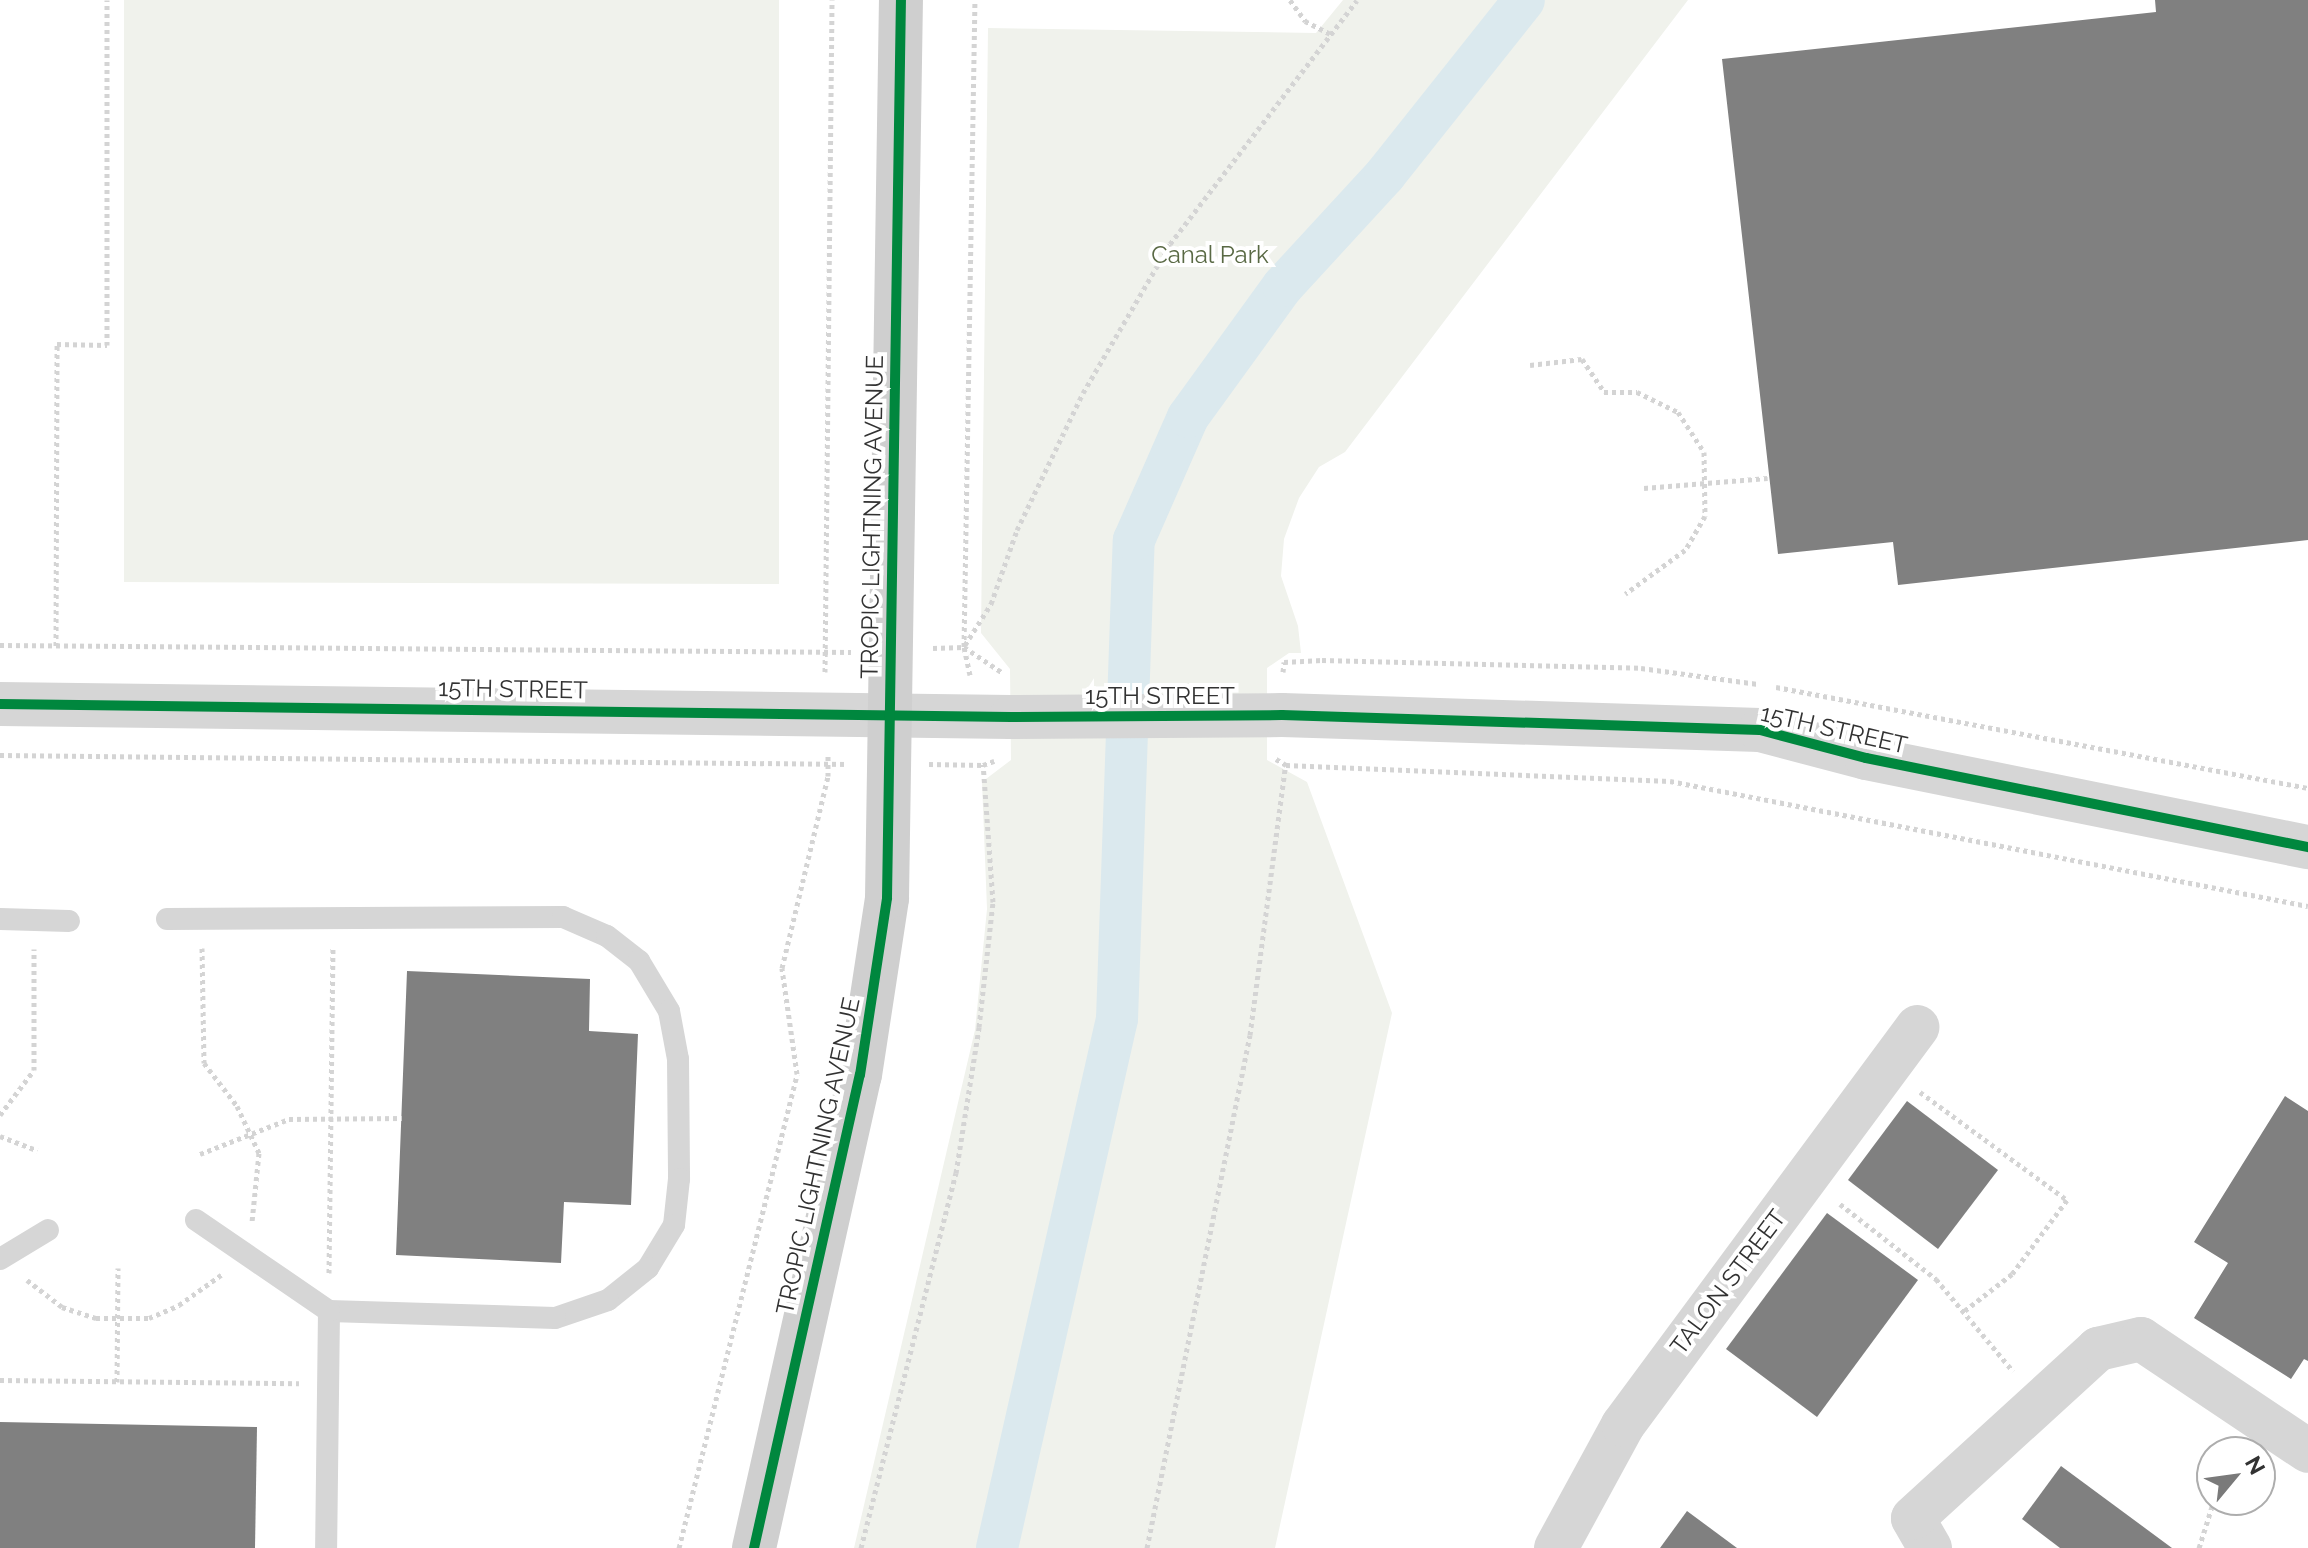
<!DOCTYPE html>
<html>
<head>
<meta charset="utf-8">
<style>
	body { margin:0 }
	#map { position:relative; width:2308px; height:1548px; overflow:hidden; background:#fff; font-family:Raleway,sans-serif }
	div>[style] { position:absolute }
	.green>* { inset:0; background:#f0f2ec }
	.canal>* { height:42px; margin:-21px; padding:0 21px; transform-origin:21px; border-radius:21px; background:#dbe9ee }
	.building>* { inset:0; background:#808080 }
	.path>* { height:5px; margin-top:-2.5px; transform-origin:0; background:repeating-linear-gradient(90deg,#d4d4d4 0 4px,transparent 0 8px) }
	.service>* { height:22px; margin:-11px; padding:0 11px; transform-origin:11px; border-radius:11px; background:#d6d6d6 }
	.minor>* { height:44px; margin:-22px; padding:0 22px; transform-origin:22px; border-radius:22px; background:#d6d6d6 }
	.tertiary>* { height:44px; margin:-22px; padding:0 22px; transform-origin:22px; border-radius:22px; background:#d6d6d6 }
	.secondary>* { height:44px; margin:-22px; padding:0 22px; transform-origin:22px; border-radius:22px; background:#cfcfcf }
	.cycleway>* { height:10px; margin:-5px; padding:0 5px; transform-origin:5px; border-radius:5px; background:#00873e }
	span { translate:-50% -50%; white-space:nowrap; text-align:center; line-height:1.15; -webkit-text-stroke:8px #fff; paint-order:stroke }
	.park-label { font-size:24px; color:#596944 }
	.street-label { font-size:24px; color:#323232 }
	.north { position:absolute; left:2196px; top:1436px; width:80px; height:80px; box-sizing:border-box; background:#fff; border:2px solid #adadad; border-radius:50%; rotate:61deg; font-size:22px; font-weight:700; line-height:32px; text-align:center; color:#323232 }
	.north::after { content:''; display:block; margin:auto; width:28px; height:36px; background:#7a7a7a; clip-path:polygon(50% 0,100% 100%,50% 72%,0 100%) }
</style>
</head>
<body>
<div id="map">
	<div class="green">
		<i style="clip-path:polygon(124px 0,779px 0,779px 584px,124px 582px)"></i>
		<i style="clip-path:polygon(1343px 0,1688px 0,1345px 452px,1319px 467px,1299px 498px,1284px 539px,1281px 576px,1298px 626px,1301px 653px,1289px 653px,1267px 668px,1267px 760px,1307px 782px,1392px 1013px,1275px 1548px,854px 1548px,975px 1030px,987px 909px,982px 782px,1011px 760px,1010px 669px,981px 633px,988px 28px,1316px 33px)"></i>
	</div>
	<div class="canal">
		<i style="left:997px;top:1548px;width:542px;rotate:-77.22deg"></i>
		<i style="left:1117px;top:1019px;width:479px;rotate:-88deg"></i>
		<i style="left:1134px;top:540px;width:134px;rotate:-66.3deg"></i>
		<i style="left:1188px;top:417px;width:162px;rotate:-54.1deg"></i>
		<i style="left:1283px;top:286px;width:151px;rotate:-47.4deg"></i>
		<i style="left:1385px;top:175px;width:223px;rotate:-51.5deg"></i>
	</div>
	<div class="building">
		<i style="clip-path:polygon(2155px 0,2308px 0,2308px 540px,1898px 585px,1893px 542px,1778px 554px,1722px 59px,2156px 12px)"></i>
		<i style="clip-path:polygon(407px 971px,590px 979px,589px 1031px,638px 1034px,631px 1205px,564px 1202px,561px 1263px,396px 1255px)"></i>
		<i style="clip-path:polygon(2285px 1096px,2308px 1111px,2308px 1361px,2304px 1359px,2291px 1379px,2194px 1318px,2228px 1263px,2194px 1242px)"></i>
		<i style="clip-path:polygon(1907px 1101px,1998px 1170px,1938px 1249px,1848px 1180px)"></i>
		<i style="clip-path:polygon(1827px 1213px,1918px 1280px,1817px 1417px,1726px 1349px)"></i>
		<i style="clip-path:polygon(0 1422px,257px 1427px,255px 1548px,0 1548px)"></i>
		<i style="clip-path:polygon(2061px 1466px,2172px 1548px,2060px 1548px,2022px 1519px)"></i>
		<i style="clip-path:polygon(1687px 1511px,1737px 1548px,1660px 1548px)"></i>
	</div>
	<div class="path">
		<i style="left:1290px;top:0;width:26px;rotate:54deg"></i>
		<i style="left:1305px;top:21px;width:28px;rotate:27deg"></i>
		<i style="left:1530px;top:365px;width:52px;rotate:-6.6deg"></i>
		<i style="left:1582px;top:359px;width:40px;rotate:56deg"></i>
		<i style="left:1604px;top:392px;width:33px"></i>
		<i style="left:1637px;top:392px;width:46px;rotate:26deg"></i>
		<i style="left:1678px;top:412px;width:48px;rotate:57deg"></i>
		<i style="left:1704px;top:452px;width:64px;rotate:89.1deg"></i>
		<i style="left:1705px;top:516px;width:39px;rotate:120deg"></i>
		<i style="left:1685px;top:550px;width:74px;rotate:143.7deg"></i>
		<i style="left:1644px;top:488px;width:124px;rotate:-4.6deg"></i>
		<i style="left:0;top:645px;width:851px;rotate:0.47deg"></i>
		<i style="left:965px;top:645px;width:49px;rotate:-57.6deg"></i>
		<i style="left:991px;top:604px;width:78px;rotate:-70.6deg"></i>
		<i style="left:1017px;top:530px;width:152px;rotate:-64.3deg"></i>
		<i style="left:1083px;top:393px;width:173px;rotate:-59.7deg"></i>
		<i style="left:1170px;top:244px;width:307px;rotate:-52.5deg"></i>
		<i style="left:56px;top:646px;width:302px;rotate:-89.8deg"></i>
		<i style="left:57px;top:344px;width:50px;rotate:1.1deg"></i>
		<i style="left:107px;top:345px;width:345px;rotate:-90deg"></i>
		<i style="left:933px;top:648px;width:31px;rotate:-2deg"></i>
		<i style="left:964px;top:647px;width:47px;rotate:33.7deg"></i>
		<i style="left:825px;top:672px;width:672px;rotate:-89.4deg"></i>
		<i style="left:1283px;top:672px;width:10px;rotate:-84deg"></i>
		<i style="left:1284px;top:662px;width:38px;rotate:-3deg"></i>
		<i style="left:1322px;top:660px;width:319px;rotate:1.4deg"></i>
		<i style="left:1641px;top:668px;width:118px;rotate:7.8deg"></i>
		<i style="left:970px;top:675px;width:29px;rotate:-102deg"></i>
		<i style="left:964px;top:647px;width:647px;rotate:-89.03deg"></i>
		<i style="left:1776px;top:687px;width:542px;rotate:10.75deg"></i>
		<i style="left:0;top:755px;width:847px;rotate:0.61deg"></i>
		<i style="left:1276px;top:759px;width:12px;rotate:31deg"></i>
		<i style="left:1286px;top:765px;width:384px;rotate:2.4deg"></i>
		<i style="left:1670px;top:781px;width:650px;rotate:11.09deg"></i>
		<i style="left:929px;top:764px;width:54px;rotate:1.1deg"></i>
		<i style="left:983px;top:765px;width:12px;rotate:-20deg"></i>
		<i style="left:202px;top:948px;width:115px;rotate:89deg"></i>
		<i style="left:204px;top:1063px;width:54px;rotate:52.5deg"></i>
		<i style="left:237px;top:1106px;width:52px;rotate:64.9deg"></i>
		<i style="left:259px;top:1153px;width:69px;rotate:95.8deg"></i>
		<i style="left:1920px;top:1092px;width:182px;rotate:36.3deg"></i>
		<i style="left:2067px;top:1200px;width:92px;rotate:126.6deg"></i>
		<i style="left:2012px;top:1274px;width:62px;rotate:142.2deg"></i>
		<i style="left:0;top:1115px;width:56px;rotate:-52.9deg"></i>
		<i style="left:34px;top:1070px;width:121px;rotate:-90deg"></i>
		<i style="left:0;top:1136px;width:40px;rotate:21deg"></i>
		<i style="left:200px;top:1154px;width:96px;rotate:-21.5deg"></i>
		<i style="left:289px;top:1119px;width:113px;rotate:-0.5deg"></i>
		<i style="left:1840px;top:1204px;width:122px;rotate:38deg"></i>
		<i style="left:1936px;top:1279px;width:120px;rotate:50.1deg"></i>
		<i style="left:329px;top:1273px;width:326px;rotate:-89.3deg"></i>
		<i style="left:27px;top:1280px;width:44px;rotate:37.6deg"></i>
		<i style="left:62px;top:1307px;width:36px;rotate:18deg"></i>
		<i style="left:96px;top:1318px;width:53px"></i>
		<i style="left:149px;top:1318px;width:33px;rotate:-23deg"></i>
		<i style="left:179px;top:1305px;width:52px;rotate:-35.5deg"></i>
		<i style="left:0;top:1380px;width:299px;rotate:0.6deg"></i>
		<i style="left:117px;top:1382px;width:114px;rotate:-89.5deg"></i>
		<i style="left:679px;top:1548px;width:488px;rotate:-76deg"></i>
		<i style="left:797px;top:1074px;width:107px;rotate:-98.1deg"></i>
		<i style="left:782px;top:968px;width:197px;rotate:-76.5deg"></i>
		<i style="left:828px;top:776px;width:22px;rotate:-90deg"></i>
		<i style="left:861px;top:1548px;width:387px;rotate:-75.8deg"></i>
		<i style="left:956px;top:1173px;width:148px;rotate:-81deg"></i>
		<i style="left:979px;top:1027px;width:126px;rotate:-83.6deg"></i>
		<i style="left:993px;top:902px;width:138px;rotate:-94.1deg"></i>
		<i style="left:1147px;top:1548px;width:523px;rotate:-78.65deg"></i>
		<i style="left:1250px;top:1035px;width:275px;rotate:-82.5deg"></i>
		<i style="left:2199px;top:1548px;width:50px;rotate:-72.6deg"></i>
	</div>
	<div class="service">
		<i style="left:0;top:919px;width:69px;rotate:1.7deg"></i>
		<i style="left:167px;top:919px;width:396px;rotate:-0.3deg"></i>
		<i style="left:563px;top:917px;width:48px;rotate:23.4deg"></i>
		<i style="left:607px;top:936px;width:41px;rotate:38deg"></i>
		<i style="left:639px;top:961px;width:58px;rotate:59deg"></i>
		<i style="left:669px;top:1011px;width:49px;rotate:79.4deg"></i>
		<i style="left:678px;top:1059px;width:120px;rotate:89.5deg"></i>
		<i style="left:679px;top:1179px;width:46px;rotate:96.2deg"></i>
		<i style="left:674px;top:1225px;width:50px;rotate:121.2deg"></i>
		<i style="left:648px;top:1268px;width:51px;rotate:141.3deg"></i>
		<i style="left:608px;top:1300px;width:56px;rotate:161.2deg"></i>
		<i style="left:555px;top:1318px;width:226px;rotate:-178.2deg"></i>
		<i style="left:329px;top:1311px;width:237px;rotate:90.7deg"></i>
		<i style="left:196px;top:1220px;width:161px;rotate:34.4deg"></i>
		<i style="left:0;top:1259px;width:56px;rotate:-31.1deg"></i>
	</div>
	<div class="minor">
		<i style="left:1556px;top:1548px;width:140px;rotate:-61.4deg"></i>
		<i style="left:1623px;top:1425px;width:495px;rotate:-53.5deg"></i>
		<i style="left:1930px;top:1548px;width:34px;rotate:-120deg"></i>
		<i style="left:1913px;top:1518px;width:251px;rotate:-42.4deg"></i>
		<i style="left:2098px;top:1349px;width:44px;rotate:-13.1deg"></i>
		<i style="left:2141px;top:1339px;width:201px;rotate:33.8deg"></i>
	</div>
	<div class="tertiary">
		<i style="left:0;top:704px;width:1011px;rotate:0.74deg"></i>
		<i style="left:1011px;top:717px;width:271px;rotate:-0.4deg"></i>
		<i style="left:1282px;top:715px;width:478px;rotate:1.8deg"></i>
		<i style="left:1760px;top:730px;width:110px;rotate:14.8deg"></i>
		<i style="left:1866px;top:758px;width:451px;rotate:11.4deg"></i>
	</div>
	<div class="secondary">
		<i style="left:754px;top:1548px;width:485px;rotate:-77.4deg"></i>
		<i style="left:860px;top:1075px;width:179px;rotate:-81.3deg"></i>
		<i style="left:887px;top:898px;width:898px;rotate:-89.11deg"></i>
	</div>
	<div class="cycleway">
		<i style="left:0;top:704px;width:1011px;rotate:0.74deg"></i>
		<i style="left:1011px;top:717px;width:271px;rotate:-0.4deg"></i>
		<i style="left:1282px;top:715px;width:478px;rotate:1.8deg"></i>
		<i style="left:1760px;top:730px;width:110px;rotate:14.8deg"></i>
		<i style="left:1866px;top:758px;width:451px;rotate:11.4deg"></i>
		<i style="left:754px;top:1548px;width:485px;rotate:-77.4deg"></i>
		<i style="left:860px;top:1075px;width:179px;rotate:-81.3deg"></i>
		<i style="left:887px;top:898px;width:898px;rotate:-89.11deg"></i>
	</div>
	<div class="park-label">
		<span style="left:1210px;top:255px">Canal Park</span>
	</div>
	<div class="street-label">
		<span style="left:872px;top:517px;rotate:-89deg">TROPIC LIGHTNING AVENUE</span>
		<span style="left:513px;top:689px;rotate:1deg">15TH STREET</span>
		<span style="left:1160px;top:696px">15TH STREET</span>
		<span style="left:1834px;top:729px;rotate:13deg">15TH STREET</span>
		<span style="left:818px;top:1156px;rotate:-78deg">TROPIC LIGHTNING AVENUE</span>
		<span style="left:1728px;top:1282px;rotate:-53deg">TALON STREET</span>
	</div>
	<div class="north">N</div>
</div>
</body>
</html>
